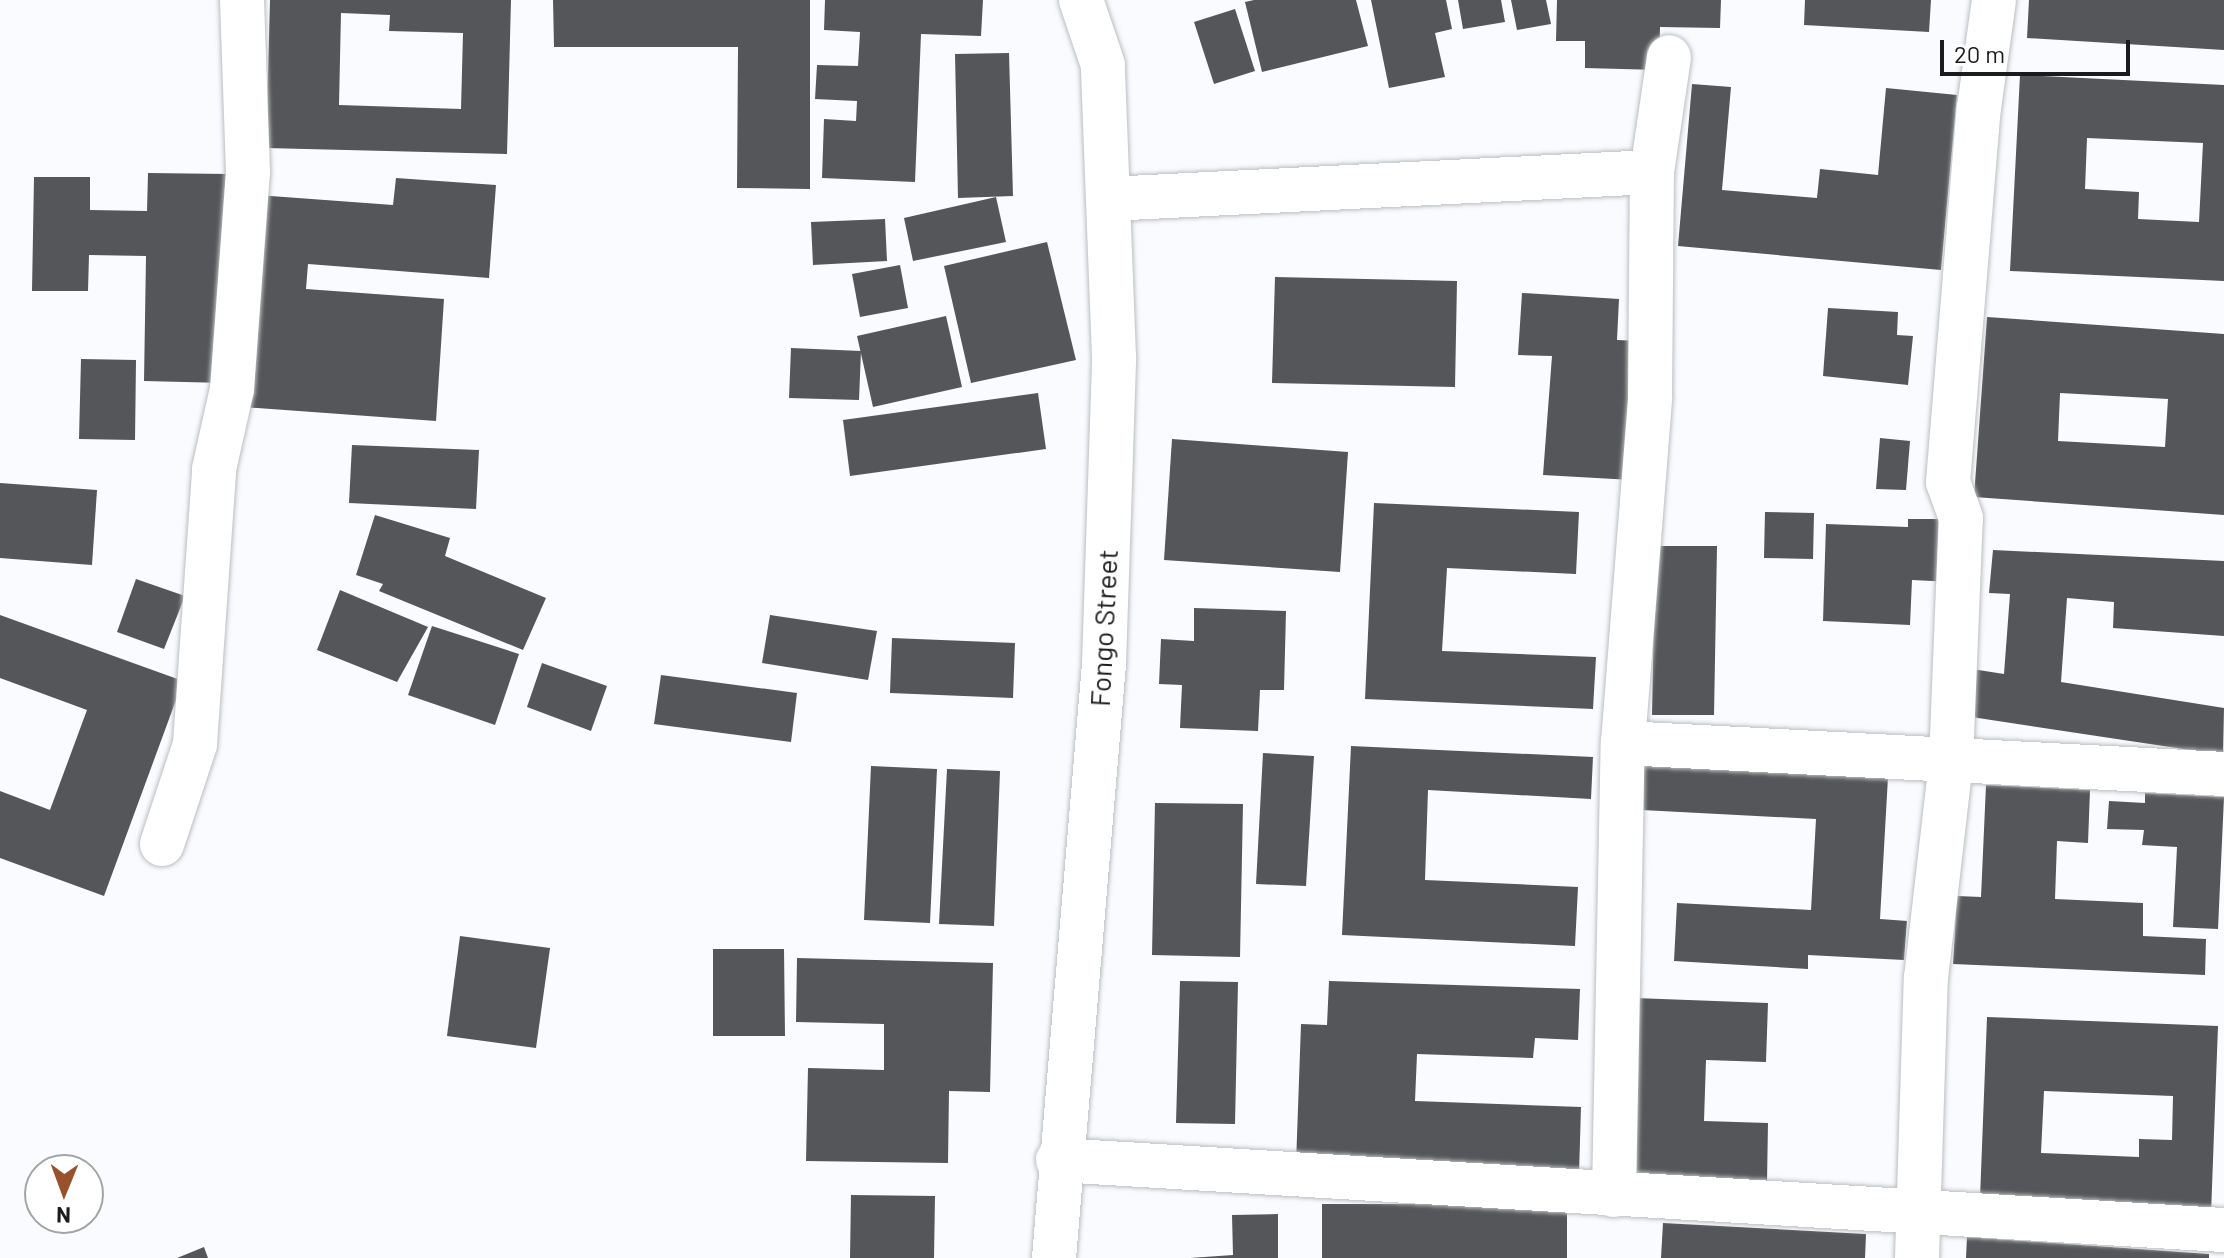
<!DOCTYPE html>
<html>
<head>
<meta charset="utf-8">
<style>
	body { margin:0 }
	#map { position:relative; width:2224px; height:1258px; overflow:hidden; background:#f9fbff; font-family:Barlow,sans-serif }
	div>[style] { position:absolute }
	.building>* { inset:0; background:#545659 }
	.roads { filter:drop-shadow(0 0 2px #bbbec1) drop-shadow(0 0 2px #bbbec1) }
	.minor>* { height:44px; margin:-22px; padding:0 22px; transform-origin:22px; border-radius:22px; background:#fff }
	span { translate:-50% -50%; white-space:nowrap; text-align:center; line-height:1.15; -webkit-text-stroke:8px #fff; paint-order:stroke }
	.street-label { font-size:28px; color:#1a1b1c }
	.north { position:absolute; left:24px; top:1154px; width:80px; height:80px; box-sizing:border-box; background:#fff; border:2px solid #a3a4a4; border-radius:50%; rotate:181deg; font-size:22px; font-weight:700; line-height:32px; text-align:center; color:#1a1b1c }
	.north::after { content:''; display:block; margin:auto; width:28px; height:36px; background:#98512b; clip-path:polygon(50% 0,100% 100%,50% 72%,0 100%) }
	.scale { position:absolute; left:1940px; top:40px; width:190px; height:36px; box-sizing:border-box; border:4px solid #1a1b1c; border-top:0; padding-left:10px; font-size:24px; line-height:28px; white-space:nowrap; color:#1a1b1c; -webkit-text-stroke:6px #fff; paint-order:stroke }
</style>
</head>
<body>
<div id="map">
	<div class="building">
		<i style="clip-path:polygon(evenodd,270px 0,511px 0,507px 154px,266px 148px,270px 0,341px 13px,390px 15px,389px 31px,463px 33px,461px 109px,339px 105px,341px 13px)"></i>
		<i style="clip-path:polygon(553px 0,810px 0,810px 189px,737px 188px,738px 47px,554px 47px)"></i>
		<i style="clip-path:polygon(825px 0,983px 0,981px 36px,921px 34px,915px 182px,822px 178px,824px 119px,856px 121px,857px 101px,815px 99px,817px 65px,858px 66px,860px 32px,824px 30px)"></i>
		<i style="clip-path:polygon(1254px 0,1356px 0,1368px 46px,1262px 72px,1245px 2px)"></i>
		<i style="clip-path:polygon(1371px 0,1446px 0,1452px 29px,1435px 33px,1445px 77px,1389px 88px)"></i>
		<i style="clip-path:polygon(1458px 0,1501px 0,1505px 22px,1463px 29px)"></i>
		<i style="clip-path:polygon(1511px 0,1546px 0,1551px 24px,1517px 30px)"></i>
		<i style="clip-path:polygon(1557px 0,1721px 0,1720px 28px,1660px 27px,1659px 70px,1585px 68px,1585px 41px,1556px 41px)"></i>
		<i style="clip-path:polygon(1805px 0,1931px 0,1929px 32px,1804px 25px)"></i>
		<i style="clip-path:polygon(2029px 0,2224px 0,2224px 50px,2027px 38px)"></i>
		<i style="clip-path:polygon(1235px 9px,1255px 71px,1214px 84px,1194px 22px)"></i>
		<i style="clip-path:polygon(1009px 53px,1013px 196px,958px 198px,955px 54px)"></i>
		<i style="clip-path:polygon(evenodd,2020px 75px,2224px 85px,2224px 281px,2010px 271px,2020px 75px,2087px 138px,2203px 143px,2199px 222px,2138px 219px,2139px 192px,2085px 189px,2087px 138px)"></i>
		<i style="clip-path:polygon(1692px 84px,1731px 87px,1722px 190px,1817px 198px,1820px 169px,1878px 175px,1886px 88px,1957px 95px,1941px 270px,1678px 246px)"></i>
		<i style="clip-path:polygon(148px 173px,228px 174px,225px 383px,144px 381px,146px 256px,89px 255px,88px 291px,32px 291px,34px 177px,90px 177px,90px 210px,147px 211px)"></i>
		<i style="clip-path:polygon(396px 178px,496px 185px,489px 278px,308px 264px,306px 289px,444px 299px,436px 421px,242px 407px,257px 195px,393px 205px)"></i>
		<i style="clip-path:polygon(996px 197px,1006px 242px,913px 261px,904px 218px)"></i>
		<i style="clip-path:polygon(885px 219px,887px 261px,813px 265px,811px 222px)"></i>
		<i style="clip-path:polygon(1047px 242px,1076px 360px,971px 383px,944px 266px)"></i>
		<i style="clip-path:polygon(900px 265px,908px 308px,860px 317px,852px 274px)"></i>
		<i style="clip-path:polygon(1275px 277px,1457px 281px,1455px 387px,1272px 383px)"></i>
		<i style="clip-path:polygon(1522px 293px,1619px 299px,1617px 340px,1641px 341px,1632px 480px,1543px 475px,1552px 356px,1518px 355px)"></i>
		<i style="clip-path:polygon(1828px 308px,1898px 312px,1897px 335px,1913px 336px,1908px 385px,1823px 376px)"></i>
		<i style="clip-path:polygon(946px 316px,962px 387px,873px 407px,857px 336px)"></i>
		<i style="clip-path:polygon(evenodd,1987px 317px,2224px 334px,2224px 515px,1974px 497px,1987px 317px,2060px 393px,2168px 399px,2165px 447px,2058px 441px,2060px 393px)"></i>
		<i style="clip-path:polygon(791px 348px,861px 351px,859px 400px,789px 398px)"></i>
		<i style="clip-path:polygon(81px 359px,136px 360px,135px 440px,79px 439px)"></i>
		<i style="clip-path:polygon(1038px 393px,1046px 449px,850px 476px,843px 420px)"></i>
		<i style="clip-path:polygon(1880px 438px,1910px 441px,1906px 490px,1876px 489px)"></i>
		<i style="clip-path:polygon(1172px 439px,1348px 452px,1340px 572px,1164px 560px)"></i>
		<i style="clip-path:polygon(352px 445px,479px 450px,476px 509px,349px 503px)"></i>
		<i style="clip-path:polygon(0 483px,97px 490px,92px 565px,0 558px)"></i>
		<i style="clip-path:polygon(1374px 503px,1579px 512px,1576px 574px,1447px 568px,1442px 651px,1596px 657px,1593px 709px,1365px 699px)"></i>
		<i style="clip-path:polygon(1765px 512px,1814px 513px,1813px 559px,1764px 558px)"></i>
		<i style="clip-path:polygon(375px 515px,450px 538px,445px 556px,546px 598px,523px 650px,379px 591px,383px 584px,356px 575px)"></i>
		<i style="clip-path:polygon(1908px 519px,1954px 519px,1953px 582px,1912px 580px,1910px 625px,1823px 621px,1826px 524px,1908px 527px)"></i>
		<i style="clip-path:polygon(1655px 546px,1717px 546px,1714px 715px,1652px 715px)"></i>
		<i style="clip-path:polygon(1993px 550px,2224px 561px,2224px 636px,2113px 628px,2114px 602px,2067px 598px,2061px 682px,2224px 708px,2223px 755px,1965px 716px,1972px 669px,2004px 674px,2010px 594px,1989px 593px)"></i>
		<i style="clip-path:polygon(136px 579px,185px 596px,164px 649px,117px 632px)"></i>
		<i style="clip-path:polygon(340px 590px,428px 627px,397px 682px,317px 650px)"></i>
		<i style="clip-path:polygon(1194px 608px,1286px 611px,1284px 690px,1260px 690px,1258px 731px,1180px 728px,1182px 685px,1159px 684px,1161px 639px,1194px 641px)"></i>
		<i style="clip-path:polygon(0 615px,183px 681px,104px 896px,0 858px,0 791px,50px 810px,87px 710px,0 678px)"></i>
		<i style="clip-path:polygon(770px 615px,877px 631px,868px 680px,762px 663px)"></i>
		<i style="clip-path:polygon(432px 626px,519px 654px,495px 725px,408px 695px)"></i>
		<i style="clip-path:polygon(892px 638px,1015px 643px,1013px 698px,890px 693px)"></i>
		<i style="clip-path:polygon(542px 663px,607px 686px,591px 731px,527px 707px)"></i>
		<i style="clip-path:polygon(661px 675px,797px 693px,791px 742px,654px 724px)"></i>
		<i style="clip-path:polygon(1351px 746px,1593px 757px,1591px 799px,1428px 790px,1425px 880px,1578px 887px,1575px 946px,1342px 935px)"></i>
		<i style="clip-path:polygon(1263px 753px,1314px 756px,1306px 886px,1256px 884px)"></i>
		<i style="clip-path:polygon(1644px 764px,1888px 777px,1880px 919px,1907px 921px,1904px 960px,1808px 955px,1808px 969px,1674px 961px,1677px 903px,1811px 910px,1816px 819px,1642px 810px)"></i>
		<i style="clip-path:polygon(871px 766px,937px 769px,930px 923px,864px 920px)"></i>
		<i style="clip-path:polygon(947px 769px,1000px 771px,994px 926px,939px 924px)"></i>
		<i style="clip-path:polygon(1986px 785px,2090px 790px,2088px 843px,2057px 841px,2055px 899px,2143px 903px,2143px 936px,2206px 939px,2205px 975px,1953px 964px,1957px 896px,1981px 897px)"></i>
		<i style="clip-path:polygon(2145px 793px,2224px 797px,2218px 929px,2173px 927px,2177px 847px,2142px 845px,2144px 830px,2107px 829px,2109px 801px,2145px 803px)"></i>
		<i style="clip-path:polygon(1155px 803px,1243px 804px,1240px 957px,1152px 955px)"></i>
		<i style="clip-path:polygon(460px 936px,550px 948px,536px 1048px,447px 1036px)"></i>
		<i style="clip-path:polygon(713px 949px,784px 949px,785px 1036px,713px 1036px)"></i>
		<i style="clip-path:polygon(797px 958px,993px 963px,990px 1092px,949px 1091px,948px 1163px,806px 1161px,808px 1068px,884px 1070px,884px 1024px,796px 1022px)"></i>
		<i style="clip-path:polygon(1180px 981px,1238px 982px,1235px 1124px,1176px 1123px)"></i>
		<i style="clip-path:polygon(1329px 981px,1580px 989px,1578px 1040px,1535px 1038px,1533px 1058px,1417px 1054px,1415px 1101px,1581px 1107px,1579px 1174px,1296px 1164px,1301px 1024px,1327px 1025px)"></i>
		<i style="clip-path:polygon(1635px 998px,1768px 1003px,1766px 1062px,1706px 1060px,1704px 1121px,1768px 1123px,1767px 1182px,1630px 1177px)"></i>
		<i style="clip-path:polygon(evenodd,1987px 1017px,2218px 1026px,2211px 1214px,1980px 1198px,1987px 1017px,2044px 1091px,2173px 1096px,2172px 1140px,2139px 1139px,2139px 1157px,2041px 1153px,2044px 1091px)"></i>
		<i style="clip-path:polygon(851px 1195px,935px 1196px,934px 1258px,850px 1258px)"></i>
		<i style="clip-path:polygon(1322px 1204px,1567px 1204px,1567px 1258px,1322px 1258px)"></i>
		<i style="clip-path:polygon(1278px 1214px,1278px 1258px,1190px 1258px,1233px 1255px,1232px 1215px)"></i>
		<i style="clip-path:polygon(1663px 1223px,1866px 1234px,1865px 1258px,1661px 1258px)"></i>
		<i style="clip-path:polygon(1967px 1237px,2209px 1254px,2209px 1258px,1966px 1258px)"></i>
		<i style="clip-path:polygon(204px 1247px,208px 1258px,177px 1258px)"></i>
	</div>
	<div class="roads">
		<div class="minor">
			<i style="left:1108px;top:199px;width:545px;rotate:-2.84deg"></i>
			<i style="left:1652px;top:172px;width:116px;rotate:-81.6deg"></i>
			<i style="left:1623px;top:743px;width:602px;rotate:2.95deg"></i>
			<i style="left:162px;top:844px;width:105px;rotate:-71.7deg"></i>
			<i style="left:195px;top:744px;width:276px;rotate:-86deg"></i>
			<i style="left:214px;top:469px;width:82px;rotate:-77.3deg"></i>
			<i style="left:232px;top:389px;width:218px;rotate:-85.8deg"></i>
			<i style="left:248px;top:172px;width:172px;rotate:-92deg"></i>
			<i style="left:1058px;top:1160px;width:1168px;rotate:3.44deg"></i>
			<i style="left:1614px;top:1195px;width:452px;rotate:-88.9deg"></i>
			<i style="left:1623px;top:743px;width:347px;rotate:-85.5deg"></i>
			<i style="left:1650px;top:397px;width:225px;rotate:-89.5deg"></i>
			<i style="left:1054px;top:1258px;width:596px;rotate:-85.19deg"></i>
			<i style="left:1104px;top:664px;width:307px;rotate:-88.1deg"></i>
			<i style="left:1114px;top:357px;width:292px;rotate:-92.2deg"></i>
			<i style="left:1103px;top:65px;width:69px;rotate:-108.7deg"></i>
			<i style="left:1917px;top:1258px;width:280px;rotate:-88.2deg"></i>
			<i style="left:1926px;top:978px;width:217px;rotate:-83.4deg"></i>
			<i style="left:1951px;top:762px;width:244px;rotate:-87.7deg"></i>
			<i style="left:1961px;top:518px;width:38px;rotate:-110deg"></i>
			<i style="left:1948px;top:482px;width:375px;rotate:-85.3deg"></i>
			<i style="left:1979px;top:108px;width:109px;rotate:-82.1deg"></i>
		</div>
	</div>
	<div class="street-label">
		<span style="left:1103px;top:628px;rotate:-87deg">Fongo Street</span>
	</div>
	<div class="north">N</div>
	<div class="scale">20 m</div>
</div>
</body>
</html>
